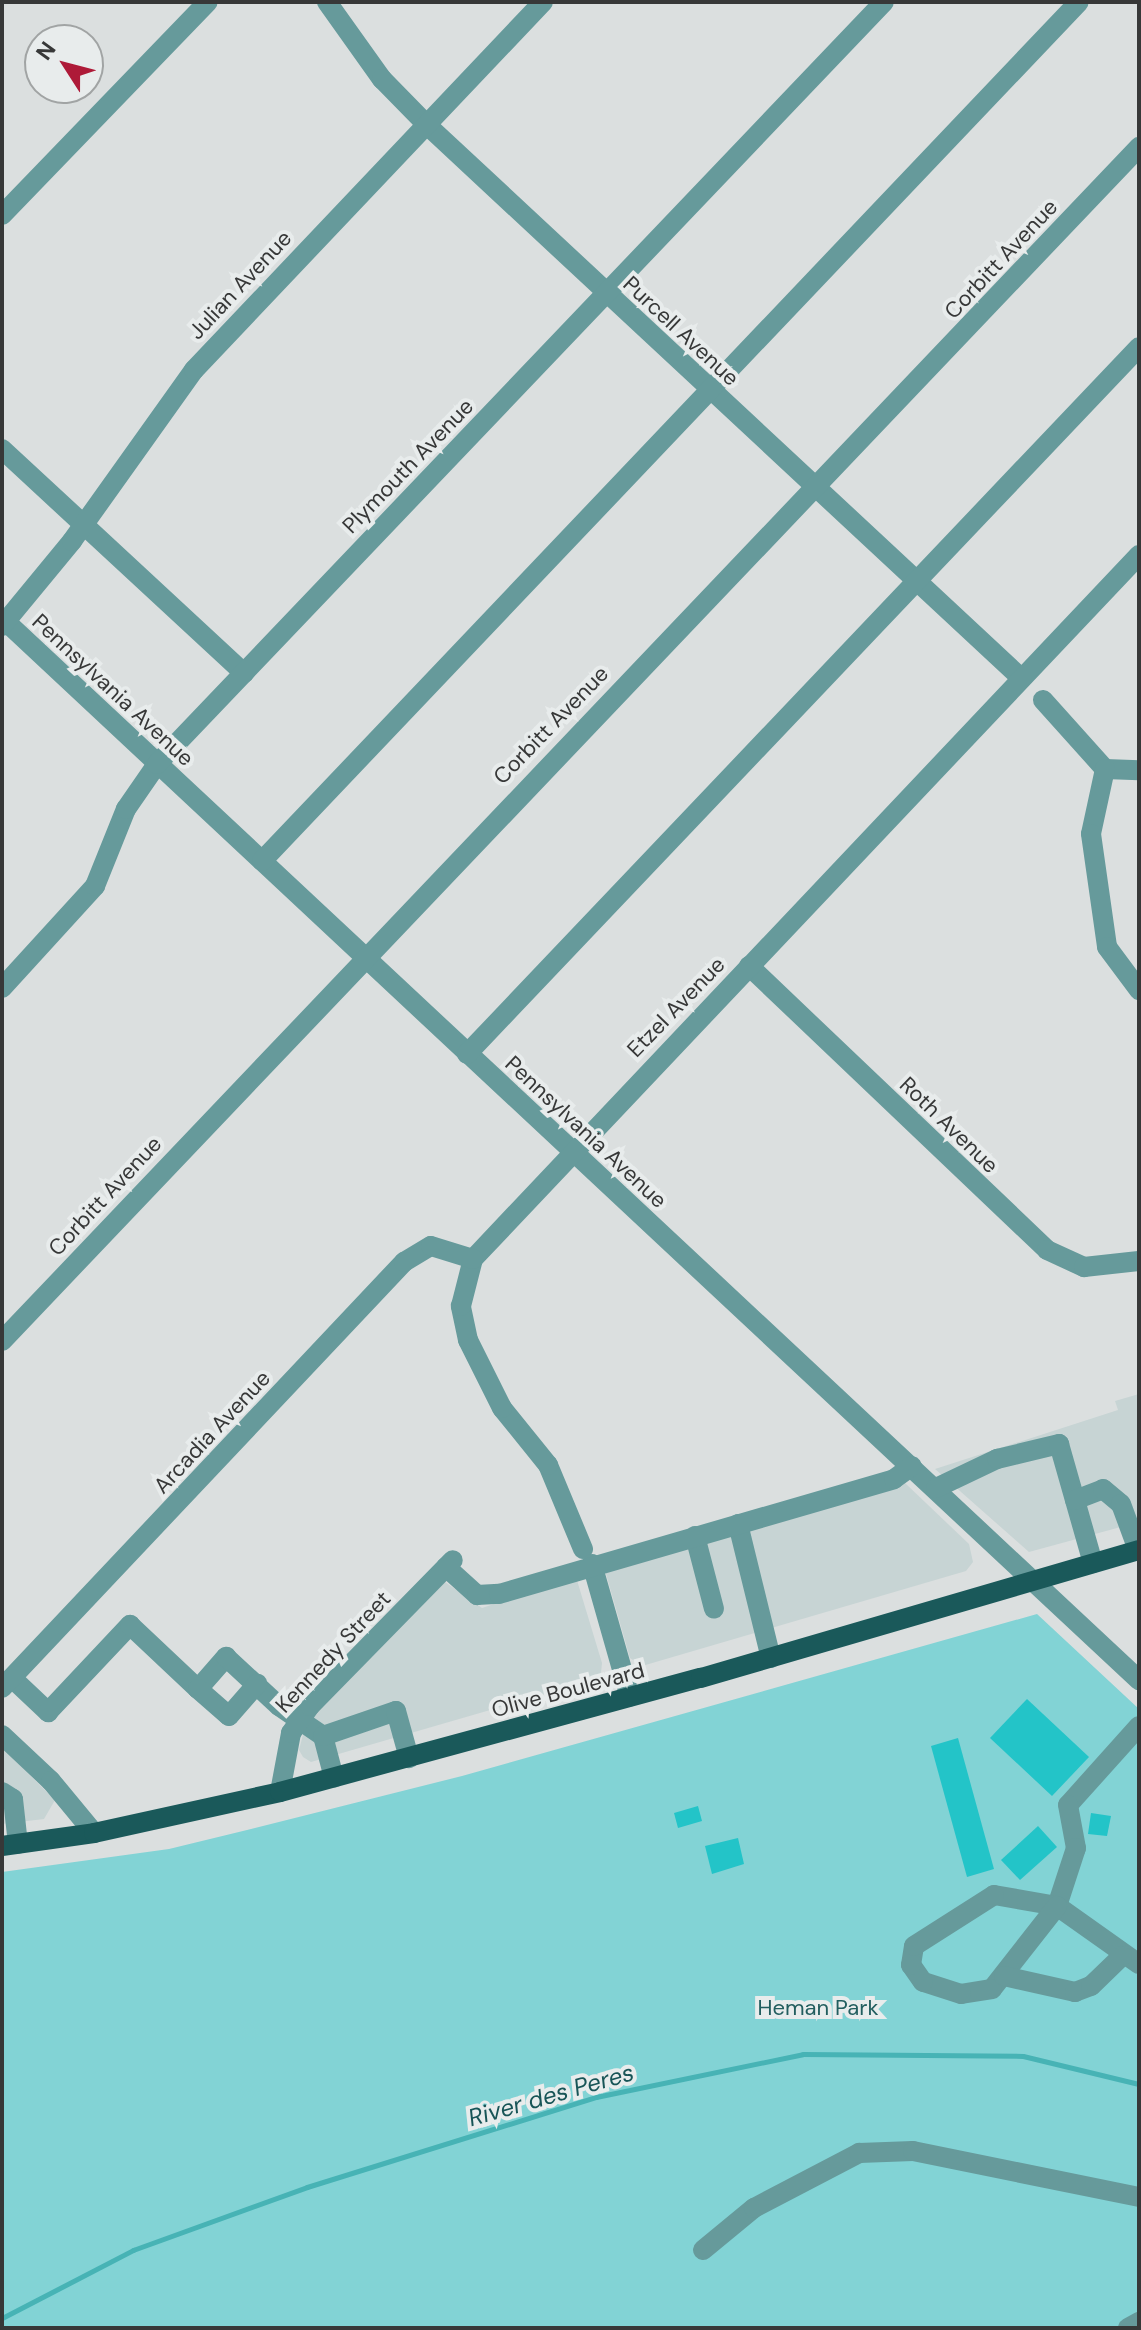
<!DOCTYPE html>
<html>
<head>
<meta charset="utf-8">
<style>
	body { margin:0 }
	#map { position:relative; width:1141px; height:2330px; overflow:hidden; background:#dbdfdf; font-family:"DM Sans",sans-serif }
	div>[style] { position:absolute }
	.built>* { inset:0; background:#c7d4d4 }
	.green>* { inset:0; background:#82d3d5 }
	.stream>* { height:5px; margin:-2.5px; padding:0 2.5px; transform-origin:2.5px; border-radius:2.5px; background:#47b3b5 }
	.building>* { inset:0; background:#23c4c8 }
	.minor>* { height:20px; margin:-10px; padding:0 10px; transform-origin:10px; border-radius:10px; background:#669a9b }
	.major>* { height:20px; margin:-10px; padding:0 10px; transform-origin:10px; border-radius:10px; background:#1a595a }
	span { translate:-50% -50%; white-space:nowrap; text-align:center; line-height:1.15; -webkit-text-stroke:8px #e8ecec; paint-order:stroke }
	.street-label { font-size:22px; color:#373838 }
	.park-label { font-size:22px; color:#225e5f }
	.water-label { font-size:24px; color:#185557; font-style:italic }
	.frame { position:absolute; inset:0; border:4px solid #373838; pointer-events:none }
	.north { position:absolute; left:24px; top:24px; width:80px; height:80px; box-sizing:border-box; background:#e8ecec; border:2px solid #a1a4a4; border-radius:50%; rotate:306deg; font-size:22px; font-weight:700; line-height:32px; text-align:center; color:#373838 }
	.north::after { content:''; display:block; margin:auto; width:28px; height:36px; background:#ae1a38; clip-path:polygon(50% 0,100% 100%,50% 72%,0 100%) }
</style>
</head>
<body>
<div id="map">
	<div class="built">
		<i style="clip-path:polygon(1139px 1394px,1139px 1522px,1029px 1552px,935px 1469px,1118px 1410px,1115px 1401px)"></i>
		<i style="clip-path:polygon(905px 1483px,969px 1544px,973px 1562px,966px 1571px,642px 1666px,630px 1658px,604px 1567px)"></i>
		<i style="clip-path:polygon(576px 1577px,602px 1663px,601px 1673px,593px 1680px,311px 1762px,303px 1757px,299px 1750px,306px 1723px,445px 1582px,482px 1608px)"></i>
		<i style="clip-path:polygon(2px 1748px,55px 1800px,44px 1819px,2px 1824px)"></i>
	</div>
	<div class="green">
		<i style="clip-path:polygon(1037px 1614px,1139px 1709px,1139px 2328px,2px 2328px,2px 1872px,169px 1849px,247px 1830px,462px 1776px)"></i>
	</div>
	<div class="stream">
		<i style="left:2px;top:2318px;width:148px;rotate:-27.4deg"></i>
		<i style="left:133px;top:2250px;width:185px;rotate:-19.9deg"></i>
		<i style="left:307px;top:2187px;width:303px;rotate:-17.3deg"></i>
		<i style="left:596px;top:2097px;width:211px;rotate:-11.7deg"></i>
		<i style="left:803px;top:2054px;width:220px;rotate:0.5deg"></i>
		<i style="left:1023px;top:2056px;width:119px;rotate:13.6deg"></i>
	</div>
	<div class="building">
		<i style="clip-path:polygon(1027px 1699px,1089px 1757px,1052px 1796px,990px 1738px)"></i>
		<i style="clip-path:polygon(958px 1738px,994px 1869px,967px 1877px,931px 1746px)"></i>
		<i style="clip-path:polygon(698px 1806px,702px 1821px,678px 1828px,674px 1813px)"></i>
		<i style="clip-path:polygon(1091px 1813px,1111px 1816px,1107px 1836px,1088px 1834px)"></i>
		<i style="clip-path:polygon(1038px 1826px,1057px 1847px,1020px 1880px,1001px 1860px)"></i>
		<i style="clip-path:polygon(738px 1838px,744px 1864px,712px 1874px,705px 1846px)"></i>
	</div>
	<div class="minor">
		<i style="left:327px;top:2px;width:95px;rotate:54.5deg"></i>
		<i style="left:382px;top:79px;width:64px;rotate:45.6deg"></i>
		<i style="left:427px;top:125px;width:812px;rotate:42.95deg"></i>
		<i style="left:2px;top:215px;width:296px;rotate:-46deg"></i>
		<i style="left:2px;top:449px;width:330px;rotate:42.8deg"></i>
		<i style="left:2px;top:618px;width:1556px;rotate:43.05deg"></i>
		<i style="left:2px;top:626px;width:110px;rotate:-50.5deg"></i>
		<i style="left:72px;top:541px;width:210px;rotate:-54.5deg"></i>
		<i style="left:194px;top:370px;width:507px;rotate:-46.52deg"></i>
		<i style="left:1043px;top:700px;width:93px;rotate:48.1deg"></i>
		<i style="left:1105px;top:769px;width:34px;rotate:2deg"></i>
		<i style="left:1105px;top:769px;width:66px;rotate:102.2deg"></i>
		<i style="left:1091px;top:834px;width:114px;rotate:81.9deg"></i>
		<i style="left:1107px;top:947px;width:54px;rotate:53.3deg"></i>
		<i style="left:262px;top:861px;width:1185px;rotate:-46.44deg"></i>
		<i style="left:749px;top:966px;width:412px;rotate:43.6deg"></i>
		<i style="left:1047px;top:1250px;width:41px;rotate:24.7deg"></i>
		<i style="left:1084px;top:1267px;width:55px;rotate:-6.2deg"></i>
		<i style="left:2px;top:988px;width:138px;rotate:-47.6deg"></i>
		<i style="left:95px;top:886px;width:83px;rotate:-68.1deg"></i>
		<i style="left:126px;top:809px;width:55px;rotate:-55.4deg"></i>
		<i style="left:157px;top:764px;width:1053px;rotate:-46.35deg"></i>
		<i style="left:467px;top:1054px;width:975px;rotate:-46.45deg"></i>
		<i style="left:2px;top:1341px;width:1649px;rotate:-46.4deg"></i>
		<i style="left:936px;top:1488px;width:68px;rotate:-25.4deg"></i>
		<i style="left:997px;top:1459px;width:64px;rotate:-13.6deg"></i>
		<i style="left:1059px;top:1444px;width:124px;rotate:74.1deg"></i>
		<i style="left:1075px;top:1500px;width:30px;rotate:-21deg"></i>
		<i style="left:1103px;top:1489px;width:23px;rotate:40deg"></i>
		<i style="left:1121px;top:1504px;width:49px;rotate:69.7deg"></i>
		<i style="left:738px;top:1524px;width:138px;rotate:76.2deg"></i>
		<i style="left:695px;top:1536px;width:75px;rotate:75.4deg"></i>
		<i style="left:583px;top:1549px;width:91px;rotate:-112.6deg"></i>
		<i style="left:548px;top:1465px;width:73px;rotate:-128.9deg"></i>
		<i style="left:502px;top:1408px;width:76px;rotate:-116.6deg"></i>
		<i style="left:468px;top:1340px;width:35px;rotate:-102deg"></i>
		<i style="left:461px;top:1306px;width:49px;rotate:-75.7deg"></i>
		<i style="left:473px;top:1259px;width:969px;rotate:-46.59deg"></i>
		<i style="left:592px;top:1564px;width:138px;rotate:74.1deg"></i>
		<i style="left:446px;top:1567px;width:42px;rotate:42.1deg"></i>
		<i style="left:477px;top:1595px;width:22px;rotate:-3deg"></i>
		<i style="left:499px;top:1594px;width:411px;rotate:-16.2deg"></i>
		<i style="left:894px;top:1479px;width:22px;rotate:-36deg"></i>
		<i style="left:12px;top:1678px;width:50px;rotate:43.4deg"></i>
		<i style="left:48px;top:1712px;width:120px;rotate:-46.7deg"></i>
		<i style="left:130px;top:1625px;width:93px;rotate:43.3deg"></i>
		<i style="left:198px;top:1689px;width:43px;rotate:-48.8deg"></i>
		<i style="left:226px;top:1657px;width:72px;rotate:42.8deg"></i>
		<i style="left:279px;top:1706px;width:53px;rotate:34.3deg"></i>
		<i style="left:323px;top:1736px;width:43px;rotate:75.3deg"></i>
		<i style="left:2px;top:1688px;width:586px;rotate:-46.66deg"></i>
		<i style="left:404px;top:1262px;width:31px;rotate:-31deg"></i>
		<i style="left:431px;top:1246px;width:44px;rotate:17.2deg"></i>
		<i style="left:198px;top:1689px;width:41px;rotate:41.1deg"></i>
		<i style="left:229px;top:1716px;width:43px;rotate:-48.8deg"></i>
		<i style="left:1139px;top:1726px;width:106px;rotate:131.9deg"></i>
		<i style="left:1068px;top:1805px;width:44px;rotate:79.5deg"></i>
		<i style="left:1076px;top:1848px;width:61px;rotate:108.1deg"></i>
		<i style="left:1057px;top:1906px;width:100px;rotate:35.3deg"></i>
		<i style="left:2px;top:1735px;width:67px;rotate:43.2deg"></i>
		<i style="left:51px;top:1781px;width:67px;rotate:50.4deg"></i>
		<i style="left:323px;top:1736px;width:77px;rotate:-18.9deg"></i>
		<i style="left:396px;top:1711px;width:49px;rotate:74.5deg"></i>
		<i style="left:2px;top:1792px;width:13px;rotate:32deg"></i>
		<i style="left:13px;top:1799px;width:45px;rotate:83.7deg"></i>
		<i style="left:280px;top:1792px;width:60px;rotate:-79.4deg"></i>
		<i style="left:291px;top:1733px;width:33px;rotate:-55deg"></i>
		<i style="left:310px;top:1706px;width:204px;rotate:-45.6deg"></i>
		<i style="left:994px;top:1895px;width:64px;rotate:9.9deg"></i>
		<i style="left:1057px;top:1906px;width:105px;rotate:128.1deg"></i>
		<i style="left:992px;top:1989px;width:31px;rotate:171deg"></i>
		<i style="left:961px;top:1994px;width:40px;rotate:-162deg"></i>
		<i style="left:923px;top:1982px;width:21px;rotate:-125deg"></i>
		<i style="left:911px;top:1965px;width:19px;rotate:-81deg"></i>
		<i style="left:914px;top:1946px;width:95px;rotate:-32.5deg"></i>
		<i style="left:1004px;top:1976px;width:73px;rotate:12.7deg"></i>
		<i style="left:1075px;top:1992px;width:17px;rotate:-21deg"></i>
		<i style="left:1091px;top:1986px;width:43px;rotate:-44.1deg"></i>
		<i style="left:703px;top:2250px;width:66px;rotate:-39.5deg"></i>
		<i style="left:754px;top:2208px;width:119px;rotate:-27.6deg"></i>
		<i style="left:859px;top:2153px;width:54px;rotate:-2.1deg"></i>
		<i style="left:913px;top:2151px;width:231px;rotate:11.5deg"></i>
		<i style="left:1128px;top:2328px;width:13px;rotate:-29deg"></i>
	</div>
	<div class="major">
		<i style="left:2px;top:1846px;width:93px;rotate:-8deg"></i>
		<i style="left:94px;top:1833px;width:190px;rotate:-12.4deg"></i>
		<i style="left:280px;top:1792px;width:436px;rotate:-15.2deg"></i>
		<i style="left:701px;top:1678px;width:456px;rotate:-16.3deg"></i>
	</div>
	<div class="street-label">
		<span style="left:1001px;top:259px;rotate:-47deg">Corbitt Avenue</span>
		<span style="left:240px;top:285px;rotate:-47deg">Julian Avenue</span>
		<span style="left:681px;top:331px;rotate:43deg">Purcell Avenue</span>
		<span style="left:408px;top:466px;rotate:-46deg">Plymouth Avenue</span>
		<span style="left:113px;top:690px;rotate:43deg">Pennsylvania Avenue</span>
		<span style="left:551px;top:725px;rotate:-46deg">Corbitt Avenue</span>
		<span style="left:676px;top:1007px;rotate:-46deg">Etzel Avenue</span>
		<span style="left:949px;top:1125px;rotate:44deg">Roth Avenue</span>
		<span style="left:586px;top:1132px;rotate:43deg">Pennsylvania Avenue</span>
		<span style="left:105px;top:1196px;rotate:-47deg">Corbitt Avenue</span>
		<span style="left:212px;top:1432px;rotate:-47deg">Arcadia Avenue</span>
		<span style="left:333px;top:1652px;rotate:-47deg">Kennedy Street</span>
		<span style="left:568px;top:1690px;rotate:-15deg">Olive Boulevard</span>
	</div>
	<div class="park-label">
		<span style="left:818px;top:2008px">Heman Park</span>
	</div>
	<div class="water-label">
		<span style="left:551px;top:2095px;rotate:-16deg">River des Peres</span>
	</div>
	<div class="frame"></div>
	<div class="north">N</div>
</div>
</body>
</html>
